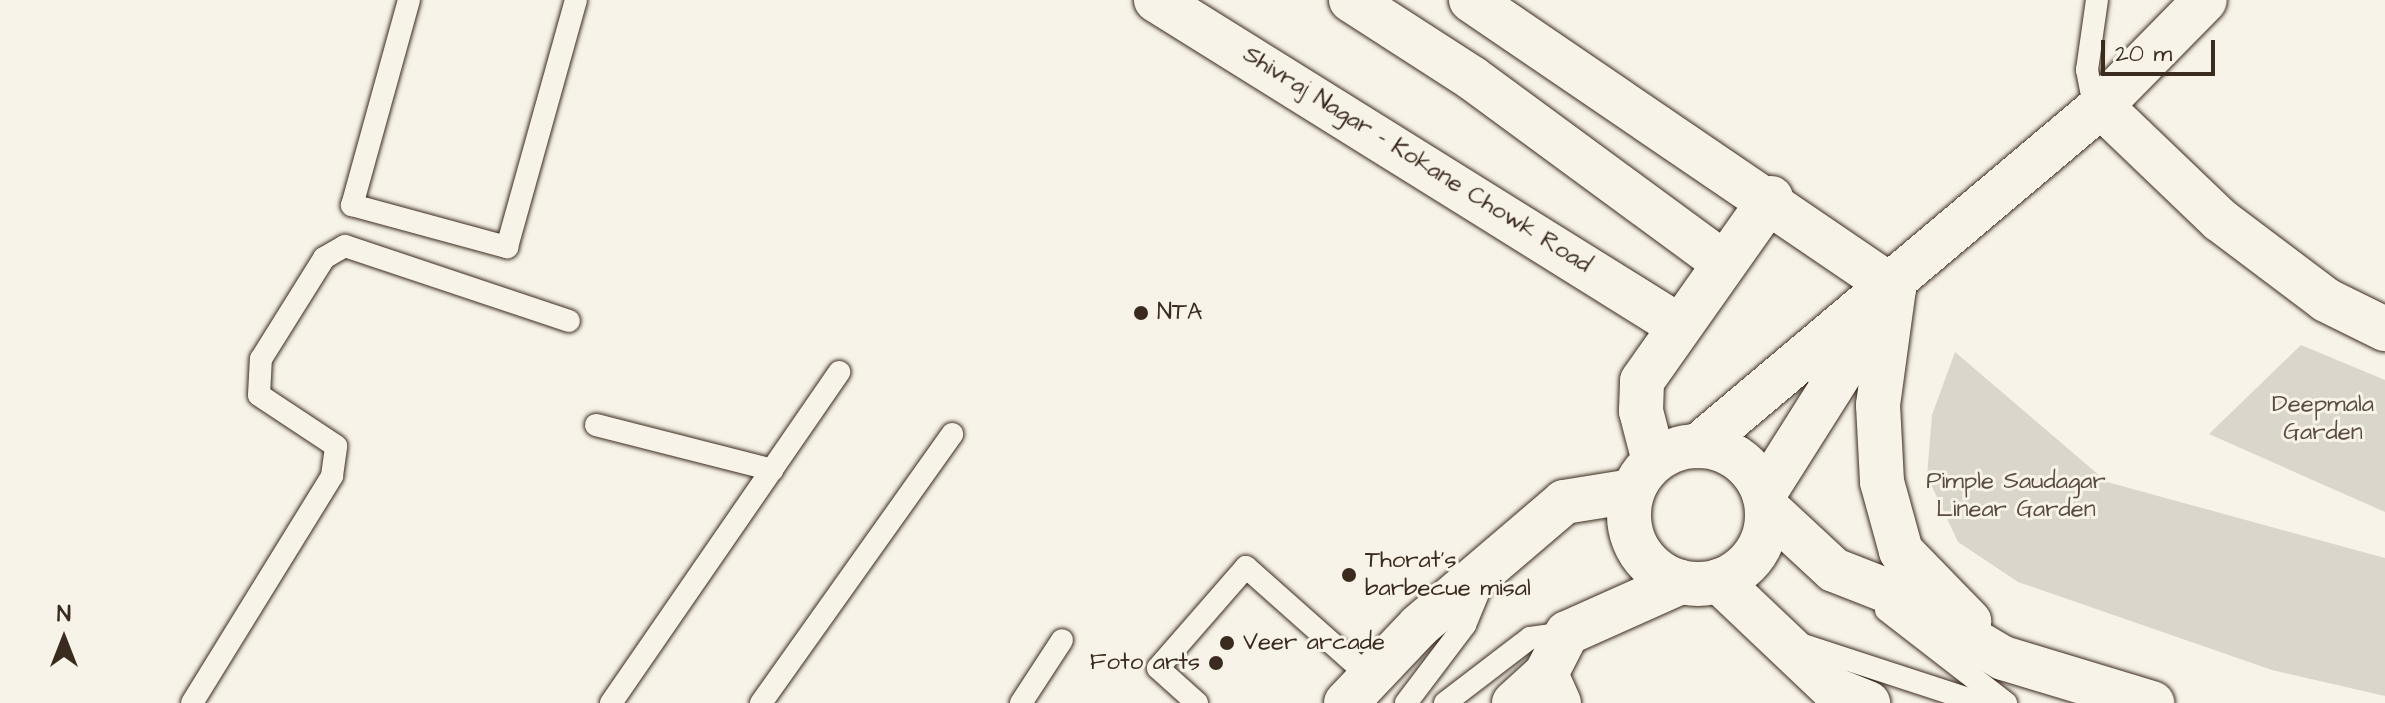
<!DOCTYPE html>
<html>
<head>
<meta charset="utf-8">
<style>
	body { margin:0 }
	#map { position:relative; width:2385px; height:703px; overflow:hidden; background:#f7f3e8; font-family:"Architects Daughter",sans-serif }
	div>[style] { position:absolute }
	.green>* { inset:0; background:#dbd6cb }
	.roads { filter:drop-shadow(0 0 2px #3b2a1e) drop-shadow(0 0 2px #3b2a1e) }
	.lane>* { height:22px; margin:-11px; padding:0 11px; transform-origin:11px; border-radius:11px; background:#f7f3e8 }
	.street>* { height:44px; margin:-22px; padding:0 22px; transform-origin:22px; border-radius:22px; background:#f7f3e8 }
	.secondary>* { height:44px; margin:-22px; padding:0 22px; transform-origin:22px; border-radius:22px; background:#f7f3e8 }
	.primary>* { height:44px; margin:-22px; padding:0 22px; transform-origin:22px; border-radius:22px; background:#f7f3e8 }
	.primary>.ring { margin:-22px; padding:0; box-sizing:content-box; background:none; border:44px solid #f7f3e8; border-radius:50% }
	.dots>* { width:22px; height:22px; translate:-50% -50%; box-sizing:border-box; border:4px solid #f7f3e8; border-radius:50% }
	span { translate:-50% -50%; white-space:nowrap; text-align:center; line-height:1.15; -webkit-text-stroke:6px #f7f3e8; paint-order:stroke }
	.street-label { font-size:24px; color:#3b2a1e }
	.poi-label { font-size:24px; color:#3b2a1e }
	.left { translate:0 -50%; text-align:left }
	.right { translate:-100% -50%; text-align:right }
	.park-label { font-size:24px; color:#5b4c41 }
	.north { position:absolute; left:24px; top:599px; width:80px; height:80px; -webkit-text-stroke:6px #f7f3e8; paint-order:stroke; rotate:0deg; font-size:22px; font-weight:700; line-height:32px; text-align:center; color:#3b2a1e }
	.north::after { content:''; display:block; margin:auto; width:28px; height:36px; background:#3b2a1e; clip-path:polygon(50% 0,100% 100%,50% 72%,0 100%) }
	.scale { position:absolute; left:2101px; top:40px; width:114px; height:36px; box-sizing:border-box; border:4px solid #3b2a1e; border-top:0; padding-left:10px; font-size:24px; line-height:28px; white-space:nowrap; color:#3b2a1e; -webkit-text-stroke:6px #f7f3e8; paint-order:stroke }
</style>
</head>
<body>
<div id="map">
	<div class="green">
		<i style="clip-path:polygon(2301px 345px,2385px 380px,2385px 512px,2209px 434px)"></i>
		<i style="clip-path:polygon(1955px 352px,2107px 482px,2385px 558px,2385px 696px,2272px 670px,2018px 582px,1958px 542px,1927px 476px,1932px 415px)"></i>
	</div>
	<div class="roads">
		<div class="lane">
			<i style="left:409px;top:0;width:213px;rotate:105.5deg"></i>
			<i style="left:352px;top:205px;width:161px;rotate:15.2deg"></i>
			<i style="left:507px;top:247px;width:256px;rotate:-74.4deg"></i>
			<i style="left:2095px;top:111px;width:42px;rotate:-101deg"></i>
			<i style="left:2087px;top:70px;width:71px;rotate:-81.9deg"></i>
			<i style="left:596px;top:425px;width:182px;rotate:14.3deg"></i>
			<i style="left:1886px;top:610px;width:152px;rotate:37.8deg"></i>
			<i style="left:1800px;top:644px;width:190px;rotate:18.1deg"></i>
			<i style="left:192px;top:703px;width:267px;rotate:-58.3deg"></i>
			<i style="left:332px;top:476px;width:30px;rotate:-82deg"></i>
			<i style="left:336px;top:446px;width:92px;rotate:-146.5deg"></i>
			<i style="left:259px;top:395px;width:36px;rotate:-87deg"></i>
			<i style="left:261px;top:359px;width:119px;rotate:-58deg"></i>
			<i style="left:324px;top:258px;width:24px;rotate:-30deg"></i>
			<i style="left:345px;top:246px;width:236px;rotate:18.5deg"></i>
			<i style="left:611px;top:703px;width:402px;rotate:-55.4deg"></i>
			<i style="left:761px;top:703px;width:330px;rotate:-54.6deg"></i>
			<i style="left:1021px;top:703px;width:75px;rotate:-56.9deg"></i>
			<i style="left:1197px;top:703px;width:52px;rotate:-138.1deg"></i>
			<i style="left:1158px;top:668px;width:134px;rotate:-48.9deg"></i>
			<i style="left:1246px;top:567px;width:166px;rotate:41.6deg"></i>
			<i style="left:1406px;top:703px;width:98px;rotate:-52.9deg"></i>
			<i style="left:1465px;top:625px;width:44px;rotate:-67.5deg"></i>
			<i style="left:1445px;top:703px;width:107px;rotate:-37.4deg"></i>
			<i style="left:1530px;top:638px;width:37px;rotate:-8deg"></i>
		</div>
		<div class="street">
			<i style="left:2101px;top:106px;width:165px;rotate:43.8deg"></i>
			<i style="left:2220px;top:220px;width:133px;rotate:37deg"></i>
			<i style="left:2326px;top:300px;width:66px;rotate:26.2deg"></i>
			<i style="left:1546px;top:674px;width:32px;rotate:66deg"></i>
		</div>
		<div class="secondary">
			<i style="left:1156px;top:0;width:613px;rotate:31.93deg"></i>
			<i style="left:1351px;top:0;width:144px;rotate:32.8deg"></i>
			<i style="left:1472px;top:78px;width:313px;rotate:36.3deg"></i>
			<i style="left:1471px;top:0;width:512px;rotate:34.25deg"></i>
			<i style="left:1698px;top:446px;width:527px;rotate:-40.15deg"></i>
			<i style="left:2101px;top:106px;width:148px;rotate:-45.5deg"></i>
			<i style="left:1654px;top:461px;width:52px;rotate:-104.6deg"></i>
			<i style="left:1641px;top:411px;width:30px;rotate:-88deg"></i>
			<i style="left:1642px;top:381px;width:224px;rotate:-54.8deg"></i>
			<i style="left:1764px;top:494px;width:209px;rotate:-57.7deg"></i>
		</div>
		<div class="primary">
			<i style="left:1894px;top:288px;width:118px;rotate:97.8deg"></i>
			<i style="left:1878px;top:405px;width:77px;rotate:87deg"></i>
			<i style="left:1882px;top:482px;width:72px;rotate:74.6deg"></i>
			<i style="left:1901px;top:551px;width:98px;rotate:45.8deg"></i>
			<i class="ring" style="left:1629px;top:446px;width:94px;height:94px"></i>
			<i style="left:1767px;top:508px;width:91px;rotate:42.8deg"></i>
			<i style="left:1834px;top:570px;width:63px;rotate:21.3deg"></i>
			<i style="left:1893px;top:593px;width:128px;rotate:30.6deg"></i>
			<i style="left:2003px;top:658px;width:156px;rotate:16.8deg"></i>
			<i style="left:1719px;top:581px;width:157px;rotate:43.5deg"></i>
			<i style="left:1833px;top:689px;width:38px;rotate:22deg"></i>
			<i style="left:1346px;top:703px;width:106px;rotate:-46.5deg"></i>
			<i style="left:1419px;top:626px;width:191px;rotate:-40.5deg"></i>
			<i style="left:1564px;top:502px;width:69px;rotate:-9.2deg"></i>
			<i style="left:1514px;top:703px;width:43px;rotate:-42.2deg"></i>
			<i style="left:1546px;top:674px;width:46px;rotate:-62.9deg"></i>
			<i style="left:1567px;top:633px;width:125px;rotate:-24.1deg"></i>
		</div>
	</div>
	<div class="dots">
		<i style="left:1141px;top:313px;background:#3b2a1e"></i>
		<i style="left:1349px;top:575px;background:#3b2a1e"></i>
		<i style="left:1227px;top:643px;background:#3b2a1e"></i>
		<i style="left:1216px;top:663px;background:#3b2a1e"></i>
	</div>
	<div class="street-label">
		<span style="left:1417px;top:160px;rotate:32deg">Shivraj Nagar - Kokane Chowk Road</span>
	</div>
	<div class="poi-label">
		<span class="left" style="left:1157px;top:313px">NTA</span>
		<span class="left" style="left:1365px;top:575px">Thorat’s<br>barbecue misal</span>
		<span class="left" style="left:1243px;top:643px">Veer arcade</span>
		<span class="right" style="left:1200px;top:663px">Foto arts</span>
	</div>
	<div class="park-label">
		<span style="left:2323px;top:419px">Deepmala<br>Garden</span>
		<span style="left:2016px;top:496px">Pimple Saudagar<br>Linear Garden</span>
	</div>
	<div class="north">N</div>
	<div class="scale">20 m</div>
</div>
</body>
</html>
